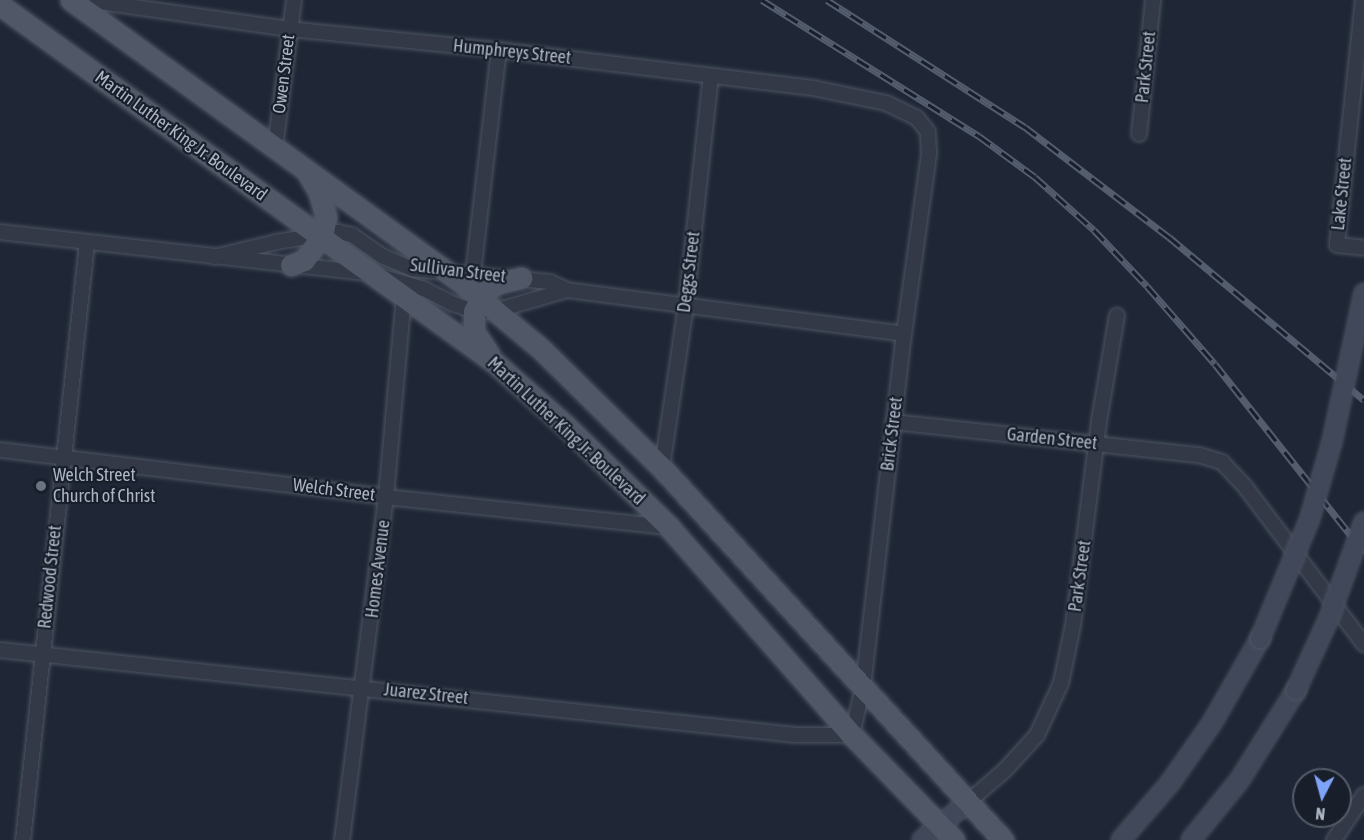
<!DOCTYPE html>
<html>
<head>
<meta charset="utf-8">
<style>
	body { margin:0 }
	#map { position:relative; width:1364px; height:840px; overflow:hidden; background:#1f2736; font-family:"Asap Condensed",sans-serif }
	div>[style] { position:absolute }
	.roads { filter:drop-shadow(0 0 2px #4d5462) drop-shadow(0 0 2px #4d5462) }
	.street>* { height:14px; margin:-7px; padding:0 7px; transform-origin:7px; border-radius:7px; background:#333947 }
	.secondary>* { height:18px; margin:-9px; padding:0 9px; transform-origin:9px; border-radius:9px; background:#41485a }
	.primary>* { height:21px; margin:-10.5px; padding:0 10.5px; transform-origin:10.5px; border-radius:10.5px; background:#505867 }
	.rail>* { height:7px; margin-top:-3.5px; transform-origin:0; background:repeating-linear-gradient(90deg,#181f2b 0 14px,#545d6e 0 28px); box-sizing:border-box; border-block:2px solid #545d6e }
	.bridges { filter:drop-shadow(0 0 2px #4d5462) drop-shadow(0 0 2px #4d5462) }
	.secondary-bridge>* { height:18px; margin:-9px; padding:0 9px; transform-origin:9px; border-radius:9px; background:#41485a }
	.dots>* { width:16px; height:16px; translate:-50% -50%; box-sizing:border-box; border:3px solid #181f2b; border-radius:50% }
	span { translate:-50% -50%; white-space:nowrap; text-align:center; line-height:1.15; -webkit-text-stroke:4.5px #181f2b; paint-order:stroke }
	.street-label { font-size:18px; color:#adb4c4 }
	.poi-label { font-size:18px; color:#adb4c4 }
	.left { translate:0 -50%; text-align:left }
	.north { position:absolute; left:1292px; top:768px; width:60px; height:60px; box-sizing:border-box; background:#181f2b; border:2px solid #545b68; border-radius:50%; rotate:186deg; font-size:16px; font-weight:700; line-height:24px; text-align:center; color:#adb4c4 }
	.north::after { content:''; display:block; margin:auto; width:21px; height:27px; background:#7ea3f8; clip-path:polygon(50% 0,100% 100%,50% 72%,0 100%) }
</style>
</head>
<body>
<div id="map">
	<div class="roads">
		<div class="street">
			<i style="left:1363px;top:0;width:246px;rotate:96.1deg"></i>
			<i style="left:1337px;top:245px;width:27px;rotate:6deg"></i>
			<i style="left:1139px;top:134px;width:135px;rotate:-84deg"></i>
			<i style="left:275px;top:148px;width:149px;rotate:-82.7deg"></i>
			<i style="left:0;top:232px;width:375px;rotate:6.4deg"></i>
			<i style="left:373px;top:274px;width:53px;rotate:16.4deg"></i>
			<i style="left:424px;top:289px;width:34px;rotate:27deg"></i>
			<i style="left:454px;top:304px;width:21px;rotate:19deg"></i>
			<i style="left:474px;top:311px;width:21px"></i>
			<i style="left:495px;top:311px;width:75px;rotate:-16.3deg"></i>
			<i style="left:214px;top:257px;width:64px;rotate:-13.6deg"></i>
			<i style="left:276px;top:242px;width:63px;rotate:-9.2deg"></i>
			<i style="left:338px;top:232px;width:14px;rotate:12deg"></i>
			<i style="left:352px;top:235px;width:37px;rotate:35deg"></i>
			<i style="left:382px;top:256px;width:33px;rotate:23deg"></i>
			<i style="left:412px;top:269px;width:139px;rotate:5.4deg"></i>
			<i style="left:550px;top:282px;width:19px;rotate:25deg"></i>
			<i style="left:567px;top:290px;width:340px;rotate:7.4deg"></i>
			<i style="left:473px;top:274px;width:226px;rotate:-83.4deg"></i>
			<i style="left:893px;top:422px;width:308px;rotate:6.2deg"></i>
			<i style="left:1199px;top:455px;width:24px;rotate:17deg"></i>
			<i style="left:1222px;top:462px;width:35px;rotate:47deg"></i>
			<i style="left:1246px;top:488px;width:196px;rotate:52.9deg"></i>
			<i style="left:0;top:450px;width:389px;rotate:6.9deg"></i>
			<i style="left:386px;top:497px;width:285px;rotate:6.1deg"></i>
			<i style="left:662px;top:468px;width:165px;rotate:-81.6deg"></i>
			<i style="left:686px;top:305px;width:230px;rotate:-83.8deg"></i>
			<i style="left:0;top:650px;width:800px;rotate:6.1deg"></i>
			<i style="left:795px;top:735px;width:57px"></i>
			<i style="left:852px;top:735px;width:49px;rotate:-77.1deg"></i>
			<i style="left:863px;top:687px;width:355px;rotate:-83.4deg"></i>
			<i style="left:904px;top:334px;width:183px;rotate:-82.1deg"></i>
			<i style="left:929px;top:153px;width:21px;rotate:-93deg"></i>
			<i style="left:928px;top:132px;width:18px;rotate:-128deg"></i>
			<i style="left:917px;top:118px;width:34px;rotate:-154deg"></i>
			<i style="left:886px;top:103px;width:75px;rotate:-168.4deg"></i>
			<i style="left:813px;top:88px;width:316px;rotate:-173.1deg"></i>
			<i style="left:499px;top:50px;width:211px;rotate:-174.3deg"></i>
			<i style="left:289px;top:29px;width:207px;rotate:-171.9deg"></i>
			<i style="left:968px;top:802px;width:49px;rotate:-40.9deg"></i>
			<i style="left:1005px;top:770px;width:47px;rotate:-47.6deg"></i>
			<i style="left:1037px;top:735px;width:57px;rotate:-65.2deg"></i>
			<i style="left:1061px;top:683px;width:59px;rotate:-78.3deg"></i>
			<i style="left:1073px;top:625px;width:206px;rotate:-82.7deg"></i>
			<i style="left:1099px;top:421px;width:107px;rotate:-80.3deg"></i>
			<i style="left:23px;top:840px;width:600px;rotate:-83.88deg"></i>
			<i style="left:342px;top:840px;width:346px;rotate:-82.7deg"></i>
			<i style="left:386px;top:497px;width:202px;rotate:-84.9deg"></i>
			<i style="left:1334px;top:840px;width:54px;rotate:-56.3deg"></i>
		</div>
		<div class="secondary">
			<i style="left:922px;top:840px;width:60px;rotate:-39.6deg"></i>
			<i style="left:1121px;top:840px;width:75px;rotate:-49.3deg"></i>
			<i style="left:1170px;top:783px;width:73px;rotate:-55deg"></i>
			<i style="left:1212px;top:723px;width:97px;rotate:-60.3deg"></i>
			<i style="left:1191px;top:840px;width:76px;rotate:-50.9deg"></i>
			<i style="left:1239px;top:781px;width:107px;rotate:-57.9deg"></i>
		</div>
		<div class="primary">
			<i style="left:71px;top:0;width:485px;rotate:35.9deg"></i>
			<i style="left:464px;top:285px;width:100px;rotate:39.7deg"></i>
			<i style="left:541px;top:349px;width:170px;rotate:44.5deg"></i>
			<i style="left:662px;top:468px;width:505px;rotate:47.49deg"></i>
			<i style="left:0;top:5px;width:609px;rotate:35.85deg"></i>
			<i style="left:494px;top:362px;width:96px;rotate:41.6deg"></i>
			<i style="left:566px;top:426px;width:144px;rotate:44.4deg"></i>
			<i style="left:669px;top:527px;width:277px;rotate:48.7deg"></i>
			<i style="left:852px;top:735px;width:146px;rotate:45.8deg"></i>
			<i style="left:291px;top:265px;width:14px;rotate:-21deg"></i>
			<i style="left:304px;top:260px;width:30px;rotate:-53deg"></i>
			<i style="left:322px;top:236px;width:19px;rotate:-78deg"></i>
			<i style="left:326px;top:217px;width:26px;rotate:-106deg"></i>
			<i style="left:319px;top:192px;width:21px;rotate:-121deg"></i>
			<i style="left:489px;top:354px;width:27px;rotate:-124deg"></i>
			<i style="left:474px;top:332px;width:21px;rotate:-90deg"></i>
			<i style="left:474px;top:311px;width:25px;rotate:-58deg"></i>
			<i style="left:487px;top:290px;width:14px;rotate:-30deg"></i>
			<i style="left:499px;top:283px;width:23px;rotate:-13deg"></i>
		</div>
	</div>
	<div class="rail">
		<i style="left:762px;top:0;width:256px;rotate:32.1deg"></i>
		<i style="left:979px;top:136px;width:69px;rotate:36.2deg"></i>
		<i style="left:1035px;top:177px;width:79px;rotate:41.9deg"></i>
		<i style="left:1094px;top:230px;width:77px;rotate:46.6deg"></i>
		<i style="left:1147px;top:286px;width:103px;rotate:48.9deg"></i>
		<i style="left:1215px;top:364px;width:240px;rotate:51.6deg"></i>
		<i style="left:827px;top:0;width:235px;rotate:32.7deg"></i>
		<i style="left:1025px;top:127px;width:181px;rotate:37.4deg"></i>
		<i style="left:1169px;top:237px;width:254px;rotate:39.9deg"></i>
	</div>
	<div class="bridges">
		<div class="secondary-bridge">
			<i style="left:1260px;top:639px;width:131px;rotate:-67.5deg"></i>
			<i style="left:1310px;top:518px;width:79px;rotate:-73.9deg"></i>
			<i style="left:1332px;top:442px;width:152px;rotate:-77.9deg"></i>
			<i style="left:1296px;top:690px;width:79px;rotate:-65.4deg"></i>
			<i style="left:1329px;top:618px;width:102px;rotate:-70deg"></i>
		</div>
	</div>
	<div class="dots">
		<i style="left:41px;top:486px;background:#6b7280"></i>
	</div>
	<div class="street-label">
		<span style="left:512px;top:52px;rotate:6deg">Humphreys Street</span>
		<span style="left:1146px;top:67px;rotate:-84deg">Park Street</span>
		<span style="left:284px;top:74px;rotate:-83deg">Owen Street</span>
		<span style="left:181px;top:136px;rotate:36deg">Martin Luther King Jr. Boulevard</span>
		<span style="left:1342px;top:194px;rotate:-84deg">Lake Street</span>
		<span style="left:458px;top:271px;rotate:7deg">Sullivan Street</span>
		<span style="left:689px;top:272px;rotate:-83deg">Deggs Street</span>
		<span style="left:566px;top:431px;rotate:43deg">Martin Luther King Jr. Boulevard</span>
		<span style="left:892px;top:434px;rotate:-83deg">Brick Street</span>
		<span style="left:1052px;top:439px;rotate:6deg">Garden Street</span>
		<span style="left:334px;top:490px;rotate:7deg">Welch Street</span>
		<span style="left:378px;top:569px;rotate:-83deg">Homes Avenue</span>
		<span style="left:1080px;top:576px;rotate:-82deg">Park Street</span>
		<span style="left:50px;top:577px;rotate:-84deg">Redwood Street</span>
		<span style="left:426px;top:694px;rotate:6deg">Juarez Street</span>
	</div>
	<div class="poi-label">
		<span class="left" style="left:53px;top:486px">Welch Street<br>Church of Christ</span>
	</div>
	<div class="north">N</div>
</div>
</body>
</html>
